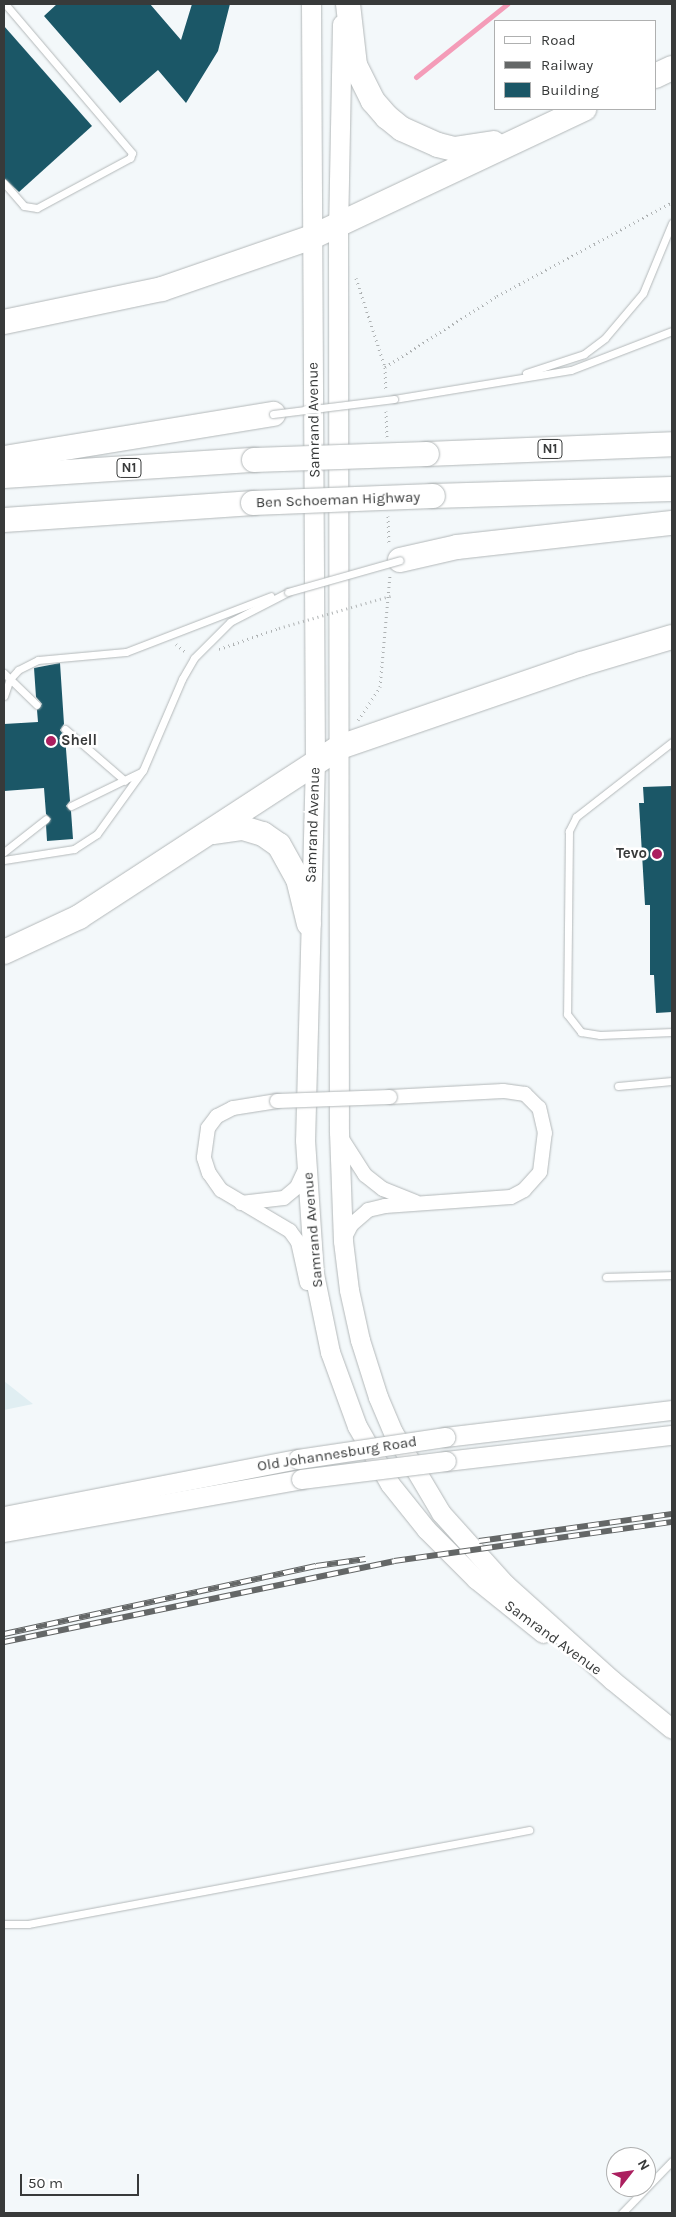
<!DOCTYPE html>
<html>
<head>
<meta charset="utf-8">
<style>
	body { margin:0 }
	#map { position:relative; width:676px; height:2217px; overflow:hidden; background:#f3f8fa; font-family:Karla,sans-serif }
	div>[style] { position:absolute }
	.built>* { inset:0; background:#e0eef2 }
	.stream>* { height:5px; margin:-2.5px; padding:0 2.5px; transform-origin:2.5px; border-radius:2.5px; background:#f49cb8 }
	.building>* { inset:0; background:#1b5767 }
	.path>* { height:3px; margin-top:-1.5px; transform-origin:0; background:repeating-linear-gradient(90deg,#afb3b4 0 1px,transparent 0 5px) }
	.roads { filter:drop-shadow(0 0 1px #b3b8b9) drop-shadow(0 0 1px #b3b8b9) }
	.lane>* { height:7px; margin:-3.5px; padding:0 3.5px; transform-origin:3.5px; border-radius:3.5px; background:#fff }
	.street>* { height:14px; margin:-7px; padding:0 7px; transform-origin:7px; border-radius:7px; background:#fff }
	.secondary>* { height:19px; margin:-9.5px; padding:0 9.5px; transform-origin:9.5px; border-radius:9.5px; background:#fff }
	.highway>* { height:24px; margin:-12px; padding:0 12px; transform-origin:12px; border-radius:12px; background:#fff }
	.rail>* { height:5.5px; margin-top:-2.75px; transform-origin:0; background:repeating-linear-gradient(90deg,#fff 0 11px,#646767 0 22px); box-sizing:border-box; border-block:1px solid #646767 }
	.path-bridge>* { height:3px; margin-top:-1.5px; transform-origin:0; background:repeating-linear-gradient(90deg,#afb3b4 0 1px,transparent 0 5px) }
	.bridges { filter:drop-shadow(0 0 1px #b3b8b9) drop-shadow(0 0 1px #b3b8b9) }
	.lane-bridge>* { height:7px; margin:-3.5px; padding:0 3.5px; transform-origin:3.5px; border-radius:3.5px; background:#fff }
	.street-bridge>* { height:14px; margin:-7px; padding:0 7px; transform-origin:7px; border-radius:7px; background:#fff }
	.secondary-bridge>* { height:19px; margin:-9.5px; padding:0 9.5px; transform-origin:9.5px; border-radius:9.5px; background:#fff }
	.highway-bridge>* { height:24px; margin:-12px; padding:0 12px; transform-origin:12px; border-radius:12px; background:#fff }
	.dots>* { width:14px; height:14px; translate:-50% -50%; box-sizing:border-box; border:2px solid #fff; border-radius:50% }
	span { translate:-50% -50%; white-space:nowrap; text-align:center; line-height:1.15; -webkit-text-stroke:5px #fff; paint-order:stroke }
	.shield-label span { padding:1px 4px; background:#fff; border:1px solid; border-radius:4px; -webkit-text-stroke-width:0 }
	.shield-label { font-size:14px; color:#383a3a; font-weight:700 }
	.street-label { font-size:15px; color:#383a3a }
	.poi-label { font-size:15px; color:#383a3a; font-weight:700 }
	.left { translate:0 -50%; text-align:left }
	.right { translate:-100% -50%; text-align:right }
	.frame { position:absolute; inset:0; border:5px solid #383a3a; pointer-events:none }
	.legend { position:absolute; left:494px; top:20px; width:162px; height:90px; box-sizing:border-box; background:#fff; border:1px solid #afb0b0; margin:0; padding:6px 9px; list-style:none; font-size:15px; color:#383a3a }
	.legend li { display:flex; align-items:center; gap:10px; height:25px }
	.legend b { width:25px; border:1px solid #afb0b0 }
	.north { position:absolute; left:606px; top:2147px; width:50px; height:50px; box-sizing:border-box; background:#fff; border:1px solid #afb0b0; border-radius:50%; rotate:60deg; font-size:14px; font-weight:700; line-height:20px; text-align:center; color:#383a3a }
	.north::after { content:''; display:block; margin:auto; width:18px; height:22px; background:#ab1f5f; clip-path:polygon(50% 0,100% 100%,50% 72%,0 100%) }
	.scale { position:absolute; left:20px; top:2174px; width:119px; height:22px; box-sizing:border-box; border:2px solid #383a3a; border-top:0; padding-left:6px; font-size:15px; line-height:18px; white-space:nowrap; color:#383a3a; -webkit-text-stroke:4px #fff; paint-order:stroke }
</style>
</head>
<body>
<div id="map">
	<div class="built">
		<i style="clip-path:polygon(4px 1381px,33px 1404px,4px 1410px)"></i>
	</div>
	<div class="stream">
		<i style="left:416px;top:77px;width:117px;rotate:-38.7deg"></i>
	</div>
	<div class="building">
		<i style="clip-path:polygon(57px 4px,150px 4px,181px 40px,192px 4px,230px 4px,218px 51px,186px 103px,158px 70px,120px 103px,44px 16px)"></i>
		<i style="clip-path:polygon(4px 26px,92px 126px,19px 192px,4px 178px)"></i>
		<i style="clip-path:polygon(60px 663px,64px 724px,60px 730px,65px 736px,70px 801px,66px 806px,71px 811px,73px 839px,47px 841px,46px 825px,51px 819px,46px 814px,44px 788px,4px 791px,4px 724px,38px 722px,37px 710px,42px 704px,36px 697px,34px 668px)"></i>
		<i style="clip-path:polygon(672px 786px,672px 1012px,656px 1013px,654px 975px,650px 975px,650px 905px,645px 905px,639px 803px,644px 803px,643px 787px)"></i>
	</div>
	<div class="path">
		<i style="left:356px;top:278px;width:94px;rotate:72deg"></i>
		<i style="left:385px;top:367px;width:23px;rotate:88deg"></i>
		<i style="left:385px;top:367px;width:133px;rotate:-32.4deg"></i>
		<i style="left:497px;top:296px;width:199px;rotate:-28.2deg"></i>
		<i style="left:386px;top:411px;width:26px;rotate:88deg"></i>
		<i style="left:388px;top:516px;width:29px;rotate:88deg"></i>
		<i style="left:176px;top:644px;width:13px;rotate:39deg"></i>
		<i style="left:219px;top:649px;width:64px;rotate:-19.3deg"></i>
		<i style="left:358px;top:720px;width:40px;rotate:-56deg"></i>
		<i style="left:380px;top:687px;width:111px;rotate:-84.9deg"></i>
	</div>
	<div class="roads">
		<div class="lane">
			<i style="left:4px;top:183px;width:30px;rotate:49deg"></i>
			<i style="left:24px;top:206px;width:13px;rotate:9deg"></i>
			<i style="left:37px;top:208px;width:106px;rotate:-28.3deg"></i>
			<i style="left:130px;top:158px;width:5px;rotate:-68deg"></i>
			<i style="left:132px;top:153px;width:196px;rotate:-130.4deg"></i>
			<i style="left:526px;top:373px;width:61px;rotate:-18.1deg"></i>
			<i style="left:584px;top:354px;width:26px;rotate:-37deg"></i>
			<i style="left:605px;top:338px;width:59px;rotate:-49.8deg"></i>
			<i style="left:643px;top:293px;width:76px;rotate:-67.5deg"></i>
			<i style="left:394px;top:399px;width:179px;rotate:-9.3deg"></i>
			<i style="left:571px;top:370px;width:108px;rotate:-21.1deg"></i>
			<i style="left:4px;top:673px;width:8px;rotate:45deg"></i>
			<i style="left:10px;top:679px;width:12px;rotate:-48deg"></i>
			<i style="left:18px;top:670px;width:22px;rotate:-27deg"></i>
			<i style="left:38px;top:660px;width:88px;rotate:-5.2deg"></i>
			<i style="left:126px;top:652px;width:155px;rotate:-21.1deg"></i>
			<i style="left:10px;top:679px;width:37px;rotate:44deg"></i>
			<i style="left:4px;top:696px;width:18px;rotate:-71deg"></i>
			<i style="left:65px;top:729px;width:79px;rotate:40.9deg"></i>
			<i style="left:672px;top:742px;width:122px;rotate:142deg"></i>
			<i style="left:576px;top:817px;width:16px;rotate:117deg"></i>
			<i style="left:569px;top:831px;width:183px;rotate:90.6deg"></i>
			<i style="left:567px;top:1014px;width:23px;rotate:52deg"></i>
			<i style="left:581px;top:1032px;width:19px;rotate:9deg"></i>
			<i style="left:600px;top:1035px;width:72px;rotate:-2.4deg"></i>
			<i style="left:71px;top:806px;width:78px;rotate:-25.9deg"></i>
			<i style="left:4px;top:852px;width:53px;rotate:-38.2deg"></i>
			<i style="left:4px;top:860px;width:71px;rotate:-8.9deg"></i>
			<i style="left:74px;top:849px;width:27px;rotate:-33deg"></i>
			<i style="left:97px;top:834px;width:79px;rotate:-54.3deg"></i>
			<i style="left:143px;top:770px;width:99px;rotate:-66.8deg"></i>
			<i style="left:182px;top:679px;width:24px;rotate:-60deg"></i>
			<i style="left:194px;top:658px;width:51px;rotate:-45deg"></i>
			<i style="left:230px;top:622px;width:65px;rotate:-27.3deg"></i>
			<i style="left:618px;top:1086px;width:54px;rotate:-5.3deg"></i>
			<i style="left:606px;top:1277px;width:66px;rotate:-1.7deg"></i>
			<i style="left:4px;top:1924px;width:24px"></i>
			<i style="left:28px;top:1924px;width:510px;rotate:-10.63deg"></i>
			<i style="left:622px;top:2213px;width:72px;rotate:-46.1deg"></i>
		</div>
		<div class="street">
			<i style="left:277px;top:1101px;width:45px;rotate:171deg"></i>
			<i style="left:233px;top:1108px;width:18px;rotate:153deg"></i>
			<i style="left:217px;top:1116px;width:15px;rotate:127deg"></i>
			<i style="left:208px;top:1128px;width:30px;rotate:98deg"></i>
			<i style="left:204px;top:1158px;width:16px;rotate:72deg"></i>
			<i style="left:209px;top:1173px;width:21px;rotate:55deg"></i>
			<i style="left:221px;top:1190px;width:80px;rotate:30.7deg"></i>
			<i style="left:290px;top:1231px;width:14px;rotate:54deg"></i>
			<i style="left:298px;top:1242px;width:42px;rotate:77.6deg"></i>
			<i style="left:342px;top:1139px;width:43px;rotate:57.4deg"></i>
			<i style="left:365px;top:1175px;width:23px;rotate:38deg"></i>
			<i style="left:383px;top:1189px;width:35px;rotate:22deg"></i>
			<i style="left:241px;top:1203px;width:43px;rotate:-6.6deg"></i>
			<i style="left:284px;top:1198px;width:17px;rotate:-40deg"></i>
			<i style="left:297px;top:1187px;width:21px;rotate:-65deg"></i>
			<i style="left:344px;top:1239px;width:16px;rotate:-63deg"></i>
			<i style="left:351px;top:1225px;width:23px;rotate:-41deg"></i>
			<i style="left:368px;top:1210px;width:17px;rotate:-13deg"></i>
			<i style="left:385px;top:1206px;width:126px;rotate:-4.1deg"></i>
			<i style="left:511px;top:1197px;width:15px;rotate:-28deg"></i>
			<i style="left:524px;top:1190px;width:24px;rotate:-48deg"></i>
			<i style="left:540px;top:1172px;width:39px;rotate:-83deg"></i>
			<i style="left:545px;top:1133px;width:26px;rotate:-103deg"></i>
			<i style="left:539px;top:1108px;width:20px;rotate:-135deg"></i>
			<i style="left:525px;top:1094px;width:22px;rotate:-172deg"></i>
			<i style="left:503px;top:1091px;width:113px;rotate:177deg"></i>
		</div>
		<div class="secondary">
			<i style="left:311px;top:4px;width:757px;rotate:89.7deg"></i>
			<i style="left:315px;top:761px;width:379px;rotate:91.5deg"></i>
			<i style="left:305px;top:1140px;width:134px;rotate:86.2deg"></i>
			<i style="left:314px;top:1274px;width:80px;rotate:78.4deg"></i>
			<i style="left:330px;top:1352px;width:79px;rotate:70deg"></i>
			<i style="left:357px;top:1426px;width:67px;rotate:60.4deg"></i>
			<i style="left:390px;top:1484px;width:58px;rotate:51.3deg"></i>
			<i style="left:426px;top:1529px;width:71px;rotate:45deg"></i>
			<i style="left:476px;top:1579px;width:86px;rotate:38.9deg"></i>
			<i style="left:342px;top:24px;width:203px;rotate:91.1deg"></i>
			<i style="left:338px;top:227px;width:905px;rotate:89.94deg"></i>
			<i style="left:339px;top:1132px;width:109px;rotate:87.9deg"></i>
			<i style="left:343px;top:1241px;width:49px;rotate:83deg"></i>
			<i style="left:349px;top:1290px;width:51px;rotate:77.6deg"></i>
			<i style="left:360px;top:1340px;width:60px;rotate:72.5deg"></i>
			<i style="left:378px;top:1397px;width:38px;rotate:67deg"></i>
			<i style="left:393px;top:1432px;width:94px;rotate:59.3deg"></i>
			<i style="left:441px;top:1513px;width:96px;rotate:48deg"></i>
			<i style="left:505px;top:1584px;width:144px;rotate:41.9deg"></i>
			<i style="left:612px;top:1680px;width:77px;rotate:39.2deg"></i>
			<i style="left:445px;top:1437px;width:229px;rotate:-6.8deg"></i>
			<i style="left:446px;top:1461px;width:227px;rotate:-6.6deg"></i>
			<i style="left:4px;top:1516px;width:299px;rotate:-11deg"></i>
			<i style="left:4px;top:1532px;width:302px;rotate:-10.1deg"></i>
		</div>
		<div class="highway">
			<i style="left:348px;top:4px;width:61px;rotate:83.5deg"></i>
			<i style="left:355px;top:65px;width:40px;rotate:63.4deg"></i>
			<i style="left:373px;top:101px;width:21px;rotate:49deg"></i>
			<i style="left:387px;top:117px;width:19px;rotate:39deg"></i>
			<i style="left:402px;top:129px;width:39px;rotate:24deg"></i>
			<i style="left:438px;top:145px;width:16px;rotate:14deg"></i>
			<i style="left:454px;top:149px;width:40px;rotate:-8.5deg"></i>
			<i style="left:655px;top:76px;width:19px;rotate:-25deg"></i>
			<i style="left:4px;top:322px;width:161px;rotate:-11.8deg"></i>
			<i style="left:162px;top:289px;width:159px;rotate:-19.1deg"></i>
			<i style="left:312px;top:237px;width:301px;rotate:-25.2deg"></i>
			<i style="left:427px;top:454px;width:245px;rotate:-2.3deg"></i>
			<i style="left:4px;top:458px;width:273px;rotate:-9.3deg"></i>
			<i style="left:4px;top:476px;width:251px;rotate:-3.7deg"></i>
			<i style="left:433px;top:496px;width:239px;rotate:-1.7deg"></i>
			<i style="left:4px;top:520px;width:250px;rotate:-3.9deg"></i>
			<i style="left:400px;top:560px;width:58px;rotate:-12.8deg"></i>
			<i style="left:457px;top:547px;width:216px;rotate:-6.4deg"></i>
			<i style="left:213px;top:832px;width:30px;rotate:-8deg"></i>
			<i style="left:243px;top:828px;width:21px;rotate:17deg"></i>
			<i style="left:263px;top:834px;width:19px;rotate:35deg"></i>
			<i style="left:279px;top:845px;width:39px;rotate:61deg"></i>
			<i style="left:298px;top:879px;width:46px;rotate:76.3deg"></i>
			<i style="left:4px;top:952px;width:83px;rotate:-25deg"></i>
			<i style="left:79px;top:917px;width:311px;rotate:-33.1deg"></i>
			<i style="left:340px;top:747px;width:255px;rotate:-19deg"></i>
			<i style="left:581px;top:664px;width:95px;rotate:-16.5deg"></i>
		</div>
	</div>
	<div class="rail">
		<i style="left:479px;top:1541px;width:195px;rotate:-8deg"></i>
		<i style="left:4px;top:1634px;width:319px;rotate:-12.3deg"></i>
		<i style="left:316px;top:1566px;width:50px;rotate:-8deg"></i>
		<i style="left:4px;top:1642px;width:398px;rotate:-11.7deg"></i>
		<i style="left:394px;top:1561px;width:281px;rotate:-8deg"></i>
	</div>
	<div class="path-bridge">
		<i style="left:279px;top:628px;width:116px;rotate:-16.1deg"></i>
	</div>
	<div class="bridges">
		<div class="lane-bridge">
			<i style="left:273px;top:414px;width:122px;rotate:-7.1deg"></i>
			<i style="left:288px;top:592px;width:116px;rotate:-15.9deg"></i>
		</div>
		<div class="street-bridge">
			<i style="left:277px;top:1101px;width:113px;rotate:-2deg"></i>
		</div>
		<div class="secondary-bridge">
			<i style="left:298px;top:1459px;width:149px;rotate:-8.5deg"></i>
			<i style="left:301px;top:1479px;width:146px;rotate:-7.1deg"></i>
		</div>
		<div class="highway-bridge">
			<i style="left:254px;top:460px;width:173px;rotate:-2deg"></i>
			<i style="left:253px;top:503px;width:180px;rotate:-2.2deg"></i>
		</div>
	</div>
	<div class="dots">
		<i style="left:51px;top:741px;background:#ab1f5f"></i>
		<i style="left:657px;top:854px;background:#ab1f5f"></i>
	</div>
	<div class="shield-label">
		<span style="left:550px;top:449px">N1</span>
		<span style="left:129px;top:468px">N1</span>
	</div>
	<div class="street-label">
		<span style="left:314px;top:420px;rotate:-91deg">Samrand Avenue</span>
		<span style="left:338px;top:500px;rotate:-2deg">Ben Schoeman Highway</span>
		<span style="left:313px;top:825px;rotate:-88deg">Samrand Avenue</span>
		<span style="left:313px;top:1230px;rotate:-95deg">Samrand Avenue</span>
		<span style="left:337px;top:1454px;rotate:-9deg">Old Johannesburg Road</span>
		<span style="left:553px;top:1638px;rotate:36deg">Samrand Avenue</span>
	</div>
	<div class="poi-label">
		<span class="left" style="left:61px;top:741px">Shell</span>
		<span class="right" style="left:647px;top:854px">Tevo</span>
	</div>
	<div class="frame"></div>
	<ul class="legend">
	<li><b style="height:6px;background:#fff"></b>Road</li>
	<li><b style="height:6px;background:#646767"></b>Railway</li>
	<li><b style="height:14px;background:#1b5767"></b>Building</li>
	</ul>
	<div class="north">N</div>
	<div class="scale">50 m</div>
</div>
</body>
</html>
